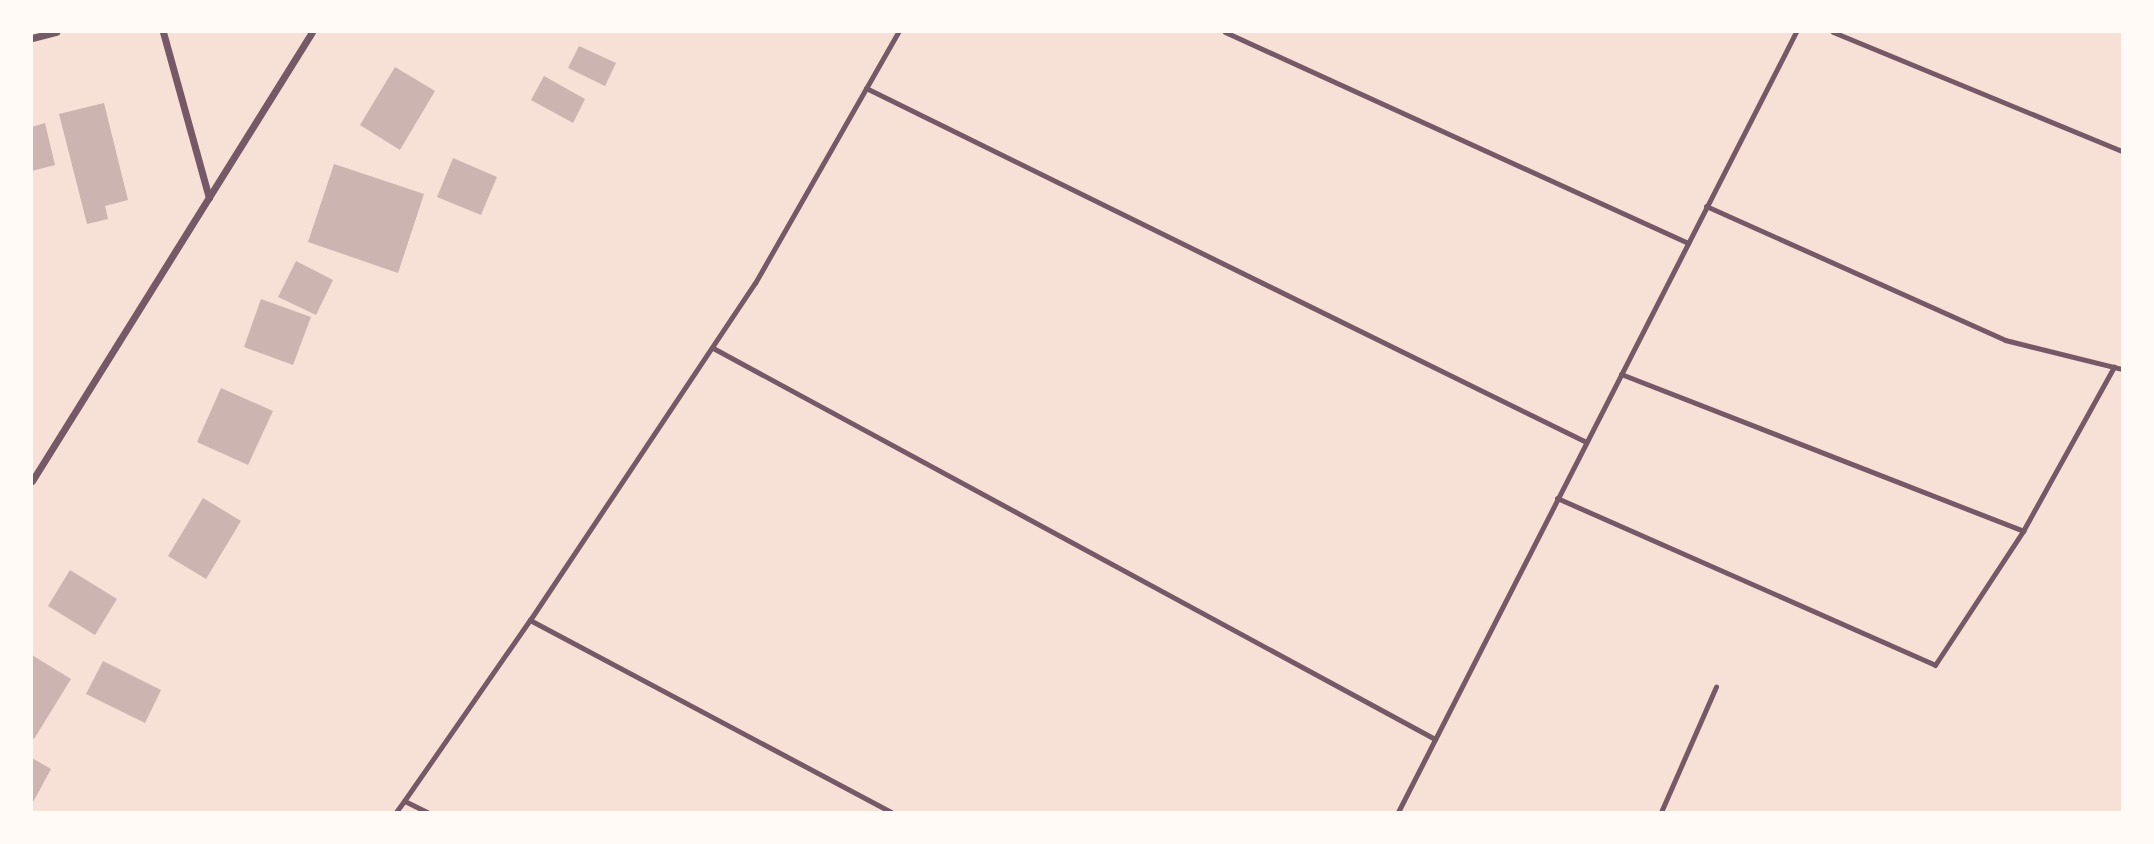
<!DOCTYPE html>
<html>
<head>
<meta charset="utf-8">
<style>
	body { margin:0 }
	#map { position:relative; width:2154px; height:844px; overflow:hidden; background:#f7e1d7; font-family:Signika,sans-serif }
	div>[style] { position:absolute }
	.building>* { inset:0; background:#ccb4b1 }
	.service>* { height:5px; margin:-2.5px; padding:0 2.5px; transform-origin:2.5px; border-radius:2.5px; background:#755966 }
	.minor>* { height:7px; margin:-3.5px; padding:0 3.5px; transform-origin:3.5px; border-radius:3.5px; background:#755966 }
	span { translate:-50% -50%; white-space:nowrap; text-align:center; line-height:1.15; -webkit-text-stroke:5px #fffaf5; paint-order:stroke }
	.frame { position:absolute; inset:0; border:33px solid #fffaf5; pointer-events:none }
</style>
</head>
<body>
<div id="map">
	<div class="building">
		<i style="clip-path:polygon(579px 46px,616px 63px,605px 86px,568px 68px)"></i>
		<i style="clip-path:polygon(395px 67px,435px 91px,400px 150px,360px 125px)"></i>
		<i style="clip-path:polygon(544px 76px,585px 99px,573px 123px,531px 100px)"></i>
		<i style="clip-path:polygon(104px 103px,128px 200px,105px 206px,108px 219px,87px 224px,59px 114px)"></i>
		<i style="clip-path:polygon(45px 123px,55px 165px,32px 171px,32px 127px)"></i>
		<i style="clip-path:polygon(453px 158px,497px 177px,481px 215px,437px 197px)"></i>
		<i style="clip-path:polygon(334px 164px,424px 194px,398px 273px,308px 242px)"></i>
		<i style="clip-path:polygon(296px 261px,333px 280px,316px 315px,278px 297px)"></i>
		<i style="clip-path:polygon(261px 299px,311px 317px,293px 365px,244px 347px)"></i>
		<i style="clip-path:polygon(221px 388px,273px 411px,248px 465px,197px 442px)"></i>
		<i style="clip-path:polygon(203px 498px,241px 521px,206px 579px,168px 556px)"></i>
		<i style="clip-path:polygon(70px 570px,117px 599px,95px 635px,48px 606px)"></i>
		<i style="clip-path:polygon(32px 655px,71px 679px,34px 739px,32px 737px)"></i>
		<i style="clip-path:polygon(103px 661px,161px 690px,145px 723px,86px 694px)"></i>
		<i style="clip-path:polygon(32px 758px,51px 769px,32px 804px)"></i>
	</div>
	<div class="service">
		<i style="left:1225px;top:32px;width:509px;rotate:24.5deg"></i>
		<i style="left:1833px;top:32px;width:313px;rotate:22.4deg"></i>
		<i style="left:866px;top:88px;width:802px;rotate:26.18deg"></i>
		<i style="left:1706px;top:206px;width:328px;rotate:24.1deg"></i>
		<i style="left:2005px;top:340px;width:121px;rotate:13.9deg"></i>
		<i style="left:713px;top:348px;width:821px;rotate:28.44deg"></i>
		<i style="left:1621px;top:374px;width:432px;rotate:21.3deg"></i>
		<i style="left:2023px;top:531px;width:188px;rotate:-61deg"></i>
		<i style="left:1557px;top:498px;width:413px;rotate:23.8deg"></i>
		<i style="left:1935px;top:665px;width:160px;rotate:-56.7deg"></i>
		<i style="left:396px;top:812px;width:14px;rotate:-54deg"></i>
		<i style="left:427px;top:812px;width:25px;rotate:-154deg"></i>
		<i style="left:404px;top:801px;width:221px;rotate:-55.2deg"></i>
		<i style="left:891px;top:812px;width:409px;rotate:-152deg"></i>
		<i style="left:530px;top:620px;width:405px;rotate:-56.3deg"></i>
		<i style="left:755px;top:283px;width:289px;rotate:-60.3deg"></i>
		<i style="left:1398px;top:812px;width:876px;rotate:-62.97deg"></i>
		<i style="left:1661px;top:812px;width:137px;rotate:-66.3deg"></i>
	</div>
	<div class="minor">
		<i style="left:163px;top:32px;width:172px;rotate:74.5deg"></i>
		<i style="left:32px;top:38px;width:25px;rotate:-14deg"></i>
		<i style="left:32px;top:481px;width:529px;rotate:-58.05deg"></i>
	</div>
	<div class="frame"></div>
</div>
</body>
</html>
